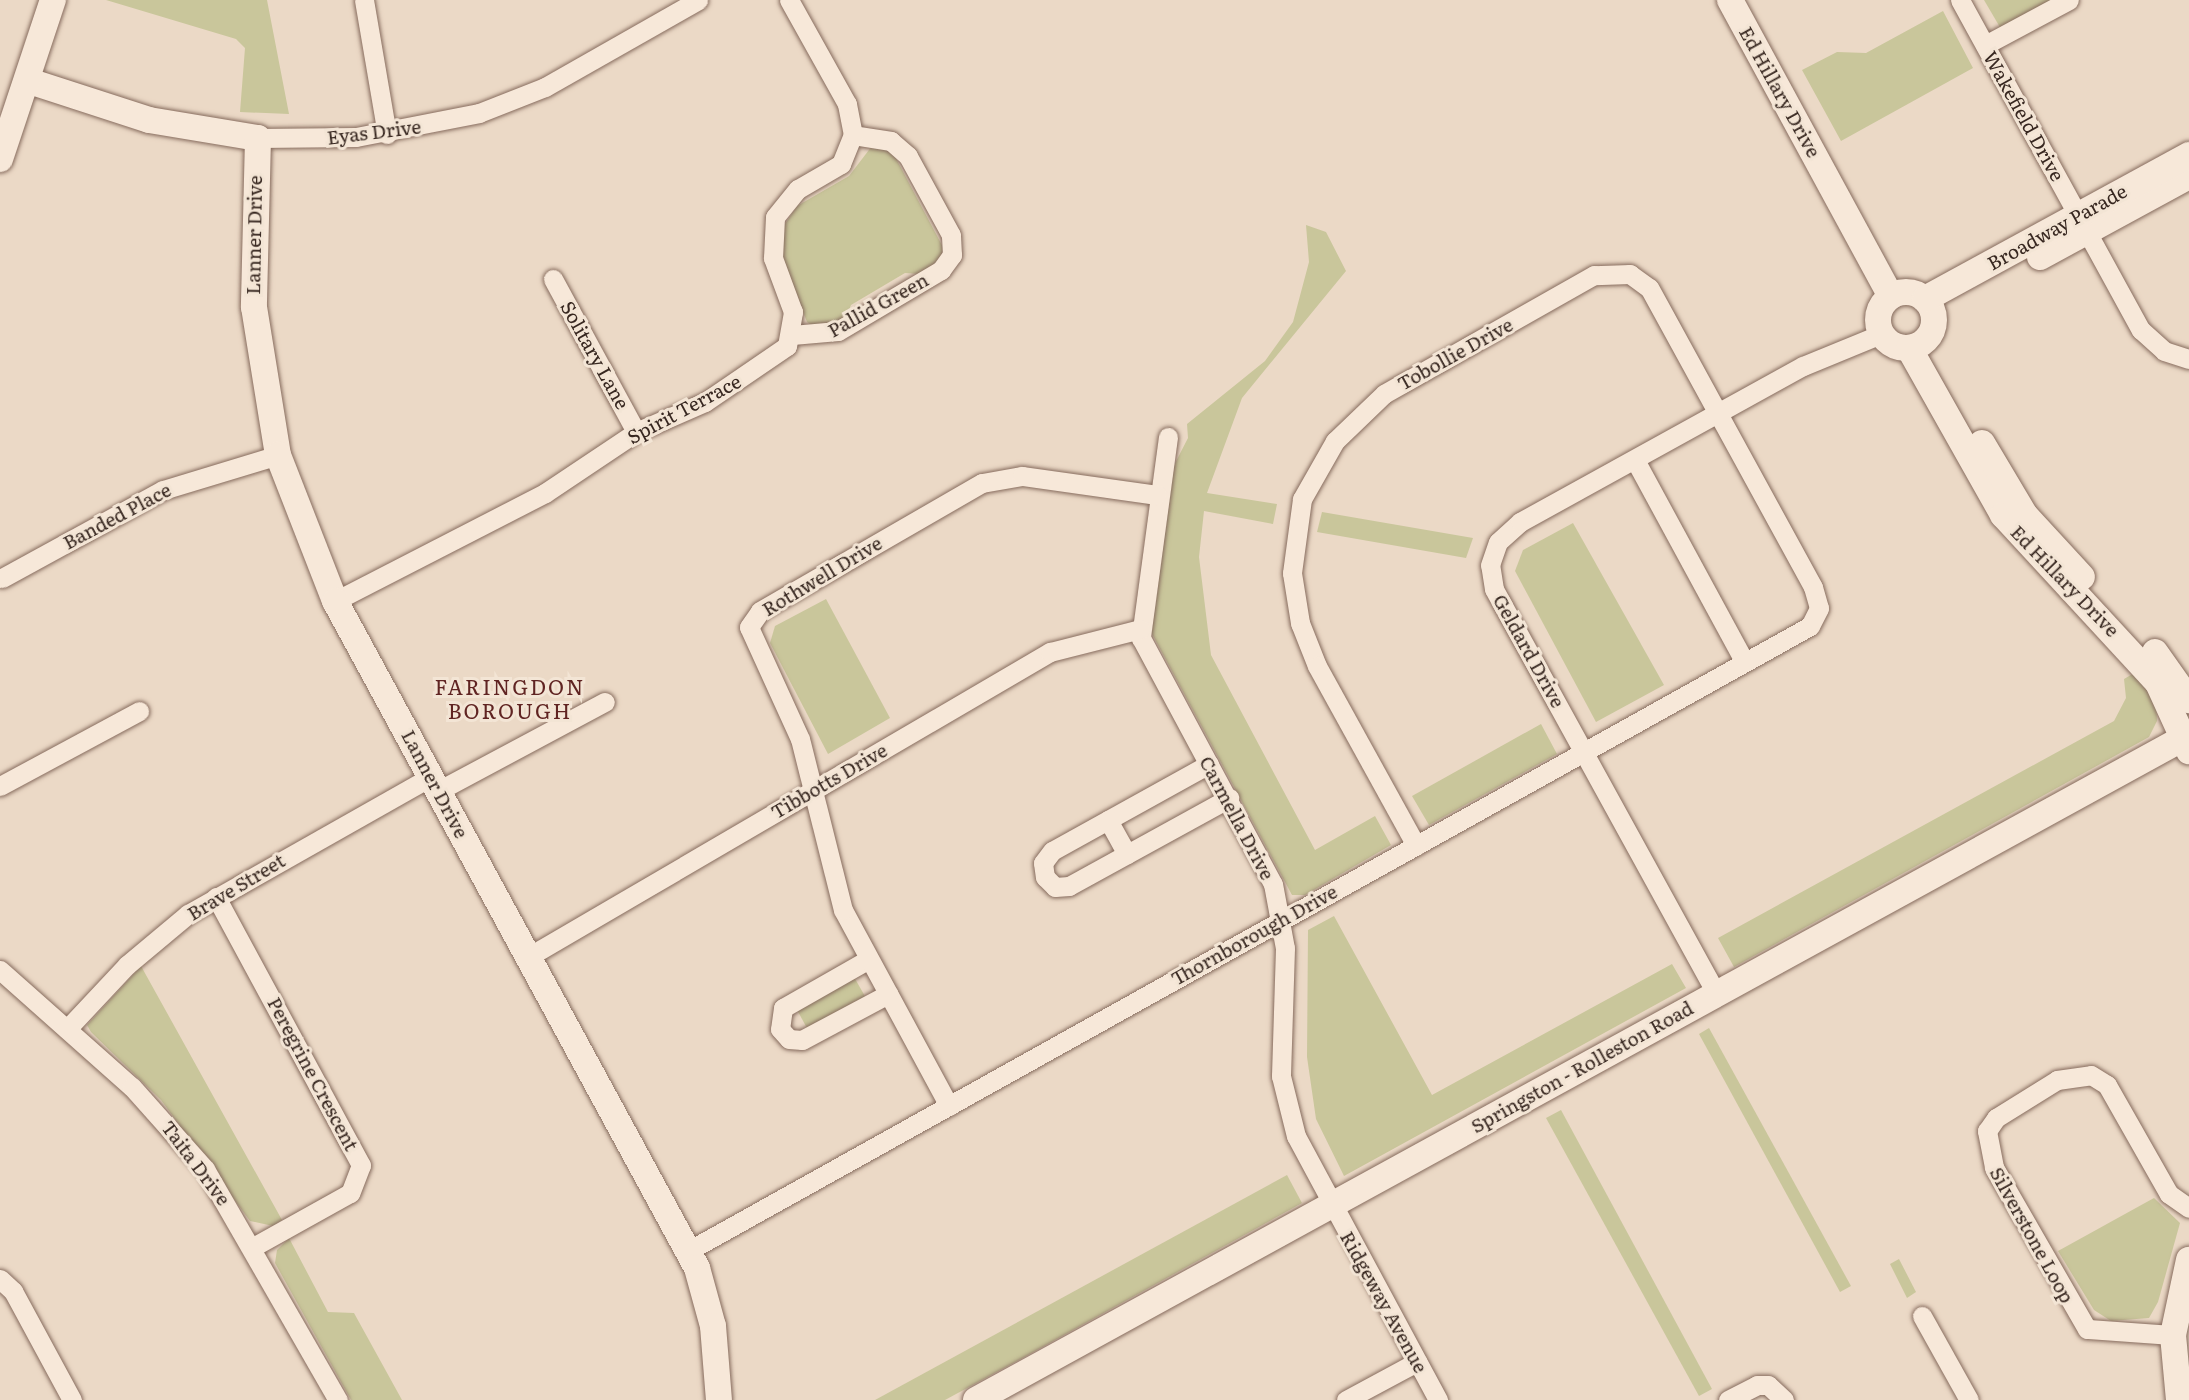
<!DOCTYPE html>
<html>
<head>
<meta charset="utf-8">
<style>
	body { margin:0 }
	#map { position:relative; width:2189px; height:1400px; overflow:hidden; background:#ebd9c6; font-family:Literata,serif }
	div>[style] { position:absolute }
	.green>* { inset:0; background:#c9c69b }
	.roads { filter:drop-shadow(0 0 2px #866b5d) drop-shadow(0 0 2px #866b5d) }
	.street>* { height:19px; margin:-9.5px; padding:0 9.5px; transform-origin:9.5px; border-radius:9.5px; background:#f7e8d9 }
	.secondary>* { height:26px; margin:-13px; padding:0 13px; transform-origin:13px; border-radius:13px; background:#f7e8d9 }
	.secondary>.ring { margin:-13px; padding:0; box-sizing:content-box; background:none; border:26px solid #f7e8d9; border-radius:50% }
	span { translate:-50% -50%; white-space:nowrap; text-align:center; line-height:1.15; -webkit-text-stroke:6px #f3e5d5; paint-order:stroke }
	.street-label { font-size:19px; color:#372720 }
	.neighbourhood-label { font-size:21px; color:#602422; letter-spacing:2px }
</style>
</head>
<body>
<div id="map">
	<div class="green">
		<i style="clip-path:polygon(106px 0,267px 0,289px 114px,240px 112px,245px 48px,236px 39px)"></i>
		<i style="clip-path:polygon(1984px 0,2056px 0,2001px 29px)"></i>
		<i style="clip-path:polygon(1943px 11px,1973px 68px,1841px 141px,1802px 70px,1837px 52px,1866px 53px)"></i>
		<i style="clip-path:polygon(872px 146px,891px 149px,944px 249px,939px 261px,920px 274px,905px 273px,851px 305px,846px 318px,816px 328px,807px 322px,783px 260px,783px 227px,797px 206px,849px 176px)"></i>
		<i style="clip-path:polygon(1306px 225px,1326px 232px,1346px 271px,1242px 398px,1207px 493px,1277px 504px,1273px 524px,1204px 511px,1199px 557px,1211px 655px,1315px 850px,1375px 816px,1391px 845px,1305px 895px,1292px 895px,1151px 632px,1170px 473px,1188px 438px,1187px 424px,1265px 361px,1293px 322px,1309px 262px)"></i>
		<i style="clip-path:polygon(1322px 512px,1473px 538px,1466px 558px,1317px 532px)"></i>
		<i style="clip-path:polygon(1573px 523px,1664px 685px,1596px 722px,1515px 571px,1523px 550px)"></i>
		<i style="clip-path:polygon(826px 599px,890px 718px,828px 754px,770px 643px,775px 626px)"></i>
		<i style="clip-path:polygon(2136px 672px,2156px 701px,2157px 721px,2149px 737px,1734px 967px,1718px 938px,2114px 721px,2126px 698px,2124px 679px)"></i>
		<i style="clip-path:polygon(1541px 724px,1557px 754px,1429px 825px,1412px 796px)"></i>
		<i style="clip-path:polygon(1334px 916px,1432px 1095px,1672px 964px,1686px 988px,1344px 1176px,1316px 1119px,1307px 1057px,1308px 930px)"></i>
		<i style="clip-path:polygon(141px 966px,282px 1220px,273px 1226px,250px 1221px,161px 1100px,91px 1032px,87px 1025px)"></i>
		<i style="clip-path:polygon(854px 977px,866px 998px,808px 1030px,796px 1008px)"></i>
		<i style="clip-path:polygon(1709px 1028px,1851px 1286px,1840px 1292px,1699px 1034px)"></i>
		<i style="clip-path:polygon(1561px 1110px,1712px 1389px,1699px 1396px,1546px 1118px)"></i>
		<i style="clip-path:polygon(1287px 1175px,1302px 1203px,1019px 1360px,945px 1400px,875px 1400px)"></i>
		<i style="clip-path:polygon(2154px 1198px,2180px 1223px,2158px 1302px,2149px 1318px,2111px 1321px,2094px 1310px,2058px 1251px)"></i>
		<i style="clip-path:polygon(289px 1238px,328px 1312px,354px 1313px,402px 1400px,351px 1400px,275px 1263px,277px 1250px)"></i>
		<i style="clip-path:polygon(1899px 1259px,1916px 1292px,1907px 1298px,1890px 1264px)"></i>
	</div>
	<div class="roads">
		<div class="street">
			<i style="left:364px;top:0;width:136px;rotate:80.3deg"></i>
			<i style="left:1960px;top:0;width:376px;rotate:61.3deg"></i>
			<i style="left:2141px;top:330px;width:31px;rotate:42deg"></i>
			<i style="left:2164px;top:351px;width:26px;rotate:18deg"></i>
			<i style="left:1985px;top:45px;width:95px;rotate:-28.2deg"></i>
			<i style="left:258px;top:138px;width:98px;rotate:-0.6deg"></i>
			<i style="left:356px;top:137px;width:125px;rotate:-11deg"></i>
			<i style="left:479px;top:113px;width:71px;rotate:-21.5deg"></i>
			<i style="left:545px;top:87px;width:176px;rotate:-29.6deg"></i>
			<i style="left:553px;top:279px;width:174px;rotate:61.5deg"></i>
			<i style="left:792px;top:335px;width:46px;rotate:-5deg"></i>
			<i style="left:838px;top:331px;width:120px;rotate:-30.6deg"></i>
			<i style="left:941px;top:270px;width:19px;rotate:-54deg"></i>
			<i style="left:952px;top:255px;width:20px;rotate:-93deg"></i>
			<i style="left:951px;top:235px;width:90px;rotate:-118.6deg"></i>
			<i style="left:908px;top:156px;width:23px;rotate:-139deg"></i>
			<i style="left:891px;top:141px;width:38px;rotate:-171deg"></i>
			<i style="left:1168px;top:437px;width:203px;rotate:97.7deg"></i>
			<i style="left:1141px;top:638px;width:279px;rotate:61.8deg"></i>
			<i style="left:1273px;top:884px;width:65px;rotate:79.4deg"></i>
			<i style="left:1285px;top:948px;width:128px;rotate:91.8deg"></i>
			<i style="left:1281px;top:1076px;width:62px;rotate:76deg"></i>
			<i style="left:1296px;top:1136px;width:300px;rotate:61.7deg"></i>
			<i style="left:1635px;top:460px;width:229px;rotate:61.5deg"></i>
			<i style="left:2px;top:578px;width:183px;rotate:-28.7deg"></i>
			<i style="left:163px;top:490px;width:120px;rotate:-16.9deg"></i>
			<i style="left:335px;top:601px;width:236px;rotate:-27.2deg"></i>
			<i style="left:545px;top:493px;width:110px;rotate:-33.8deg"></i>
			<i style="left:636px;top:432px;width:75px;rotate:-23.5deg"></i>
			<i style="left:705px;top:402px;width:99px;rotate:-34.3deg"></i>
			<i style="left:787px;top:346px;width:35px;rotate:-80deg"></i>
			<i style="left:793px;top:312px;width:58px;rotate:-110.3deg"></i>
			<i style="left:773px;top:258px;width:41px;rotate:-87.2deg"></i>
			<i style="left:775px;top:217px;width:36px;rotate:-51deg"></i>
			<i style="left:798px;top:189px;width:50px;rotate:-30.2deg"></i>
			<i style="left:841px;top:164px;width:31px;rotate:-68deg"></i>
			<i style="left:853px;top:135px;width:32px;rotate:-101deg"></i>
			<i style="left:847px;top:104px;width:119px;rotate:-119.1deg"></i>
			<i style="left:1209px;top:764px;width:179px;rotate:151deg"></i>
			<i style="left:1052px;top:851px;width:15px;rotate:127deg"></i>
			<i style="left:1043px;top:863px;width:14px;rotate:82deg"></i>
			<i style="left:1045px;top:877px;width:14px;rotate:45deg"></i>
			<i style="left:1055px;top:887px;width:14px;rotate:-4deg"></i>
			<i style="left:1069px;top:886px;width:183px;rotate:-28.8deg"></i>
			<i style="left:0;top:786px;width:158px;rotate:-28.3deg"></i>
			<i style="left:438px;top:791px;width:189px;rotate:-28.1deg"></i>
			<i style="left:1108px;top:820px;width:39px;rotate:61deg"></i>
			<i style="left:216px;top:897px;width:305px;rotate:61.6deg"></i>
			<i style="left:361px;top:1165px;width:30px;rotate:111deg"></i>
			<i style="left:350px;top:1193px;width:111px;rotate:150.9deg"></i>
			<i style="left:528px;top:957px;width:605px;rotate:-30.3deg"></i>
			<i style="left:1050px;top:652px;width:93px;rotate:-14.3deg"></i>
			<i style="left:869px;top:959px;width:99px;rotate:150.3deg"></i>
			<i style="left:783px;top:1008px;width:21px;rotate:98deg"></i>
			<i style="left:780px;top:1029px;width:13px;rotate:48deg"></i>
			<i style="left:789px;top:1039px;width:13px;rotate:4deg"></i>
			<i style="left:802px;top:1040px;width:98px;rotate:-28.1deg"></i>
			<i style="left:0;top:970px;width:176px;rotate:41.6deg"></i>
			<i style="left:132px;top:1087px;width:110px;rotate:48.3deg"></i>
			<i style="left:205px;top:1169px;width:267px;rotate:60.1deg"></i>
			<i style="left:1716px;top:993px;width:461px;rotate:-118.8deg"></i>
			<i style="left:1494px;top:589px;width:24px;rotate:-99deg"></i>
			<i style="left:1490px;top:565px;width:24px;rotate:-71deg"></i>
			<i style="left:1498px;top:542px;width:30px;rotate:-42deg"></i>
			<i style="left:1520px;top:522px;width:323px;rotate:-28.9deg"></i>
			<i style="left:1803px;top:366px;width:84px;rotate:-22.3deg"></i>
			<i style="left:67px;top:1029px;width:88px;rotate:-46.8deg"></i>
			<i style="left:127px;top:965px;width:80px;rotate:-39.9deg"></i>
			<i style="left:188px;top:914px;width:278px;rotate:-29.5deg"></i>
			<i style="left:949px;top:1106px;width:223px;rotate:-118.4deg"></i>
			<i style="left:843px;top:910px;width:176px;rotate:-104.1deg"></i>
			<i style="left:800px;top:739px;width:123px;rotate:-114.5deg"></i>
			<i style="left:749px;top:627px;width:19px;rotate:-55deg"></i>
			<i style="left:760px;top:611px;width:256px;rotate:-30deg"></i>
			<i style="left:982px;top:483px;width:41px;rotate:-9.9deg"></i>
			<i style="left:1022px;top:476px;width:136px;rotate:8deg"></i>
			<i style="left:688px;top:1251px;width:1284px;rotate:-29.12deg"></i>
			<i style="left:1810px;top:626px;width:20px;rotate:-63deg"></i>
			<i style="left:1819px;top:608px;width:22px;rotate:-106deg"></i>
			<i style="left:1813px;top:587px;width:341px;rotate:-118.7deg"></i>
			<i style="left:1649px;top:288px;width:24px;rotate:-144deg"></i>
			<i style="left:1630px;top:274px;width:36px;rotate:178deg"></i>
			<i style="left:1594px;top:275px;width:241px;rotate:150.5deg"></i>
			<i style="left:1384px;top:394px;width:68px;rotate:136.2deg"></i>
			<i style="left:1335px;top:441px;width:67px;rotate:119.6deg"></i>
			<i style="left:1302px;top:499px;width:75px;rotate:97.7deg"></i>
			<i style="left:1292px;top:573px;width:51px;rotate:80.9deg"></i>
			<i style="left:1300px;top:623px;width:46px;rotate:68.4deg"></i>
			<i style="left:1317px;top:666px;width:205px;rotate:61.1deg"></i>
			<i style="left:0;top:1279px;width:18px;rotate:43deg"></i>
			<i style="left:13px;top:1291px;width:124px;rotate:61.6deg"></i>
			<i style="left:1922px;top:1316px;width:96px;rotate:60.8deg"></i>
			<i style="left:2173px;top:1335px;width:86px;rotate:-176deg"></i>
			<i style="left:2087px;top:1329px;width:187px;rotate:-119.9deg"></i>
			<i style="left:1994px;top:1167px;width:37px;rotate:-101deg"></i>
			<i style="left:1987px;top:1131px;width:16px;rotate:-55deg"></i>
			<i style="left:1996px;top:1118px;width:72px;rotate:-31.9deg"></i>
			<i style="left:2057px;top:1080px;width:34px;rotate:-8deg"></i>
			<i style="left:2091px;top:1075px;width:19px;rotate:32deg"></i>
			<i style="left:2107px;top:1085px;width:125px;rotate:60.4deg"></i>
			<i style="left:2169px;top:1194px;width:24px;rotate:35deg"></i>
			<i style="left:1346px;top:1400px;width:81px;rotate:-28.2deg"></i>
			<i style="left:1728px;top:1400px;width:33px;rotate:-27deg"></i>
			<i style="left:1757px;top:1385px;width:11px"></i>
			<i style="left:1768px;top:1385px;width:22px;rotate:43deg"></i>
		</div>
		<div class="secondary">
			<i style="left:1730px;top:0;width:337px;rotate:61.5deg"></i>
			<i style="left:29px;top:81px;width:126px;rotate:18deg"></i>
			<i style="left:149px;top:120px;width:110px;rotate:9.4deg"></i>
			<i style="left:258px;top:138px;width:169px;rotate:91.4deg"></i>
			<i style="left:254px;top:307px;width:150px;rotate:80.8deg"></i>
			<i style="left:278px;top:455px;width:157px;rotate:68.7deg"></i>
			<i style="left:335px;top:601px;width:759px;rotate:61.51deg"></i>
			<i style="left:697px;top:1268px;width:60px;rotate:74.6deg"></i>
			<i style="left:713px;top:1326px;width:74px;rotate:85.4deg"></i>
			<i style="left:0;top:159px;width:168px;rotate:-71.6deg"></i>
			<i style="left:2040px;top:257px;width:170px;rotate:-28.5deg"></i>
			<i class="ring" style="left:1878px;top:292px;width:30px;height:30px"></i>
			<i style="left:1925px;top:299px;width:301px;rotate:-28.6deg"></i>
			<i style="left:1909px;top:348px;width:192px;rotate:60.6deg"></i>
			<i style="left:2003px;top:515px;width:229px;rotate:47.3deg"></i>
			<i style="left:2158px;top:683px;width:75px;rotate:65.5deg"></i>
			<i style="left:1982px;top:443px;width:84px;rotate:59.2deg"></i>
			<i style="left:2025px;top:515px;width:84px;rotate:47.4deg"></i>
			<i style="left:2155px;top:652px;width:59px;rotate:54.7deg"></i>
			<i style="left:976px;top:1400px;width:1383px;rotate:-28.73deg"></i>
			<i style="left:2179px;top:1400px;width:65px;rotate:-95.3deg"></i>
			<i style="left:2173px;top:1335px;width:77px;rotate:-78deg"></i>
		</div>
	</div>
	<div class="street-label">
		<span style="left:1780px;top:92px;rotate:61deg">Ed Hillary Drive</span>
		<span style="left:2024px;top:116px;rotate:61deg">Wakefield Drive</span>
		<span style="left:374px;top:132px;rotate:-7deg">Eyas Drive</span>
		<span style="left:2057px;top:227px;rotate:-29deg">Broadway Parade</span>
		<span style="left:254px;top:235px;rotate:-89deg">Lanner Drive</span>
		<span style="left:878px;top:305px;rotate:-29deg">Pallid Green</span>
		<span style="left:1455px;top:354px;rotate:-29deg">Tobollie Drive</span>
		<span style="left:595px;top:355px;rotate:61deg">Solitary Lane</span>
		<span style="left:684px;top:409px;rotate:-28deg">Spirit Terrace</span>
		<span style="left:117px;top:516px;rotate:-28deg">Banded Place</span>
		<span style="left:822px;top:576px;rotate:-31deg">Rothwell Drive</span>
		<span style="left:2065px;top:581px;rotate:46deg">Ed Hillary Drive</span>
		<span style="left:1529px;top:651px;rotate:61deg">Geldard Drive</span>
		<span style="left:829px;top:781px;rotate:-30deg">Tibbotts Drive</span>
		<span style="left:435px;top:784px;rotate:62deg">Lanner Drive</span>
		<span style="left:1237px;top:818px;rotate:62deg">Carmella Drive</span>
		<span style="left:236px;top:887px;rotate:-31deg">Brave Street</span>
		<span style="left:1254px;top:935px;rotate:-29deg">Thornborough Drive</span>
		<span style="left:1582px;top:1067px;rotate:-29deg">Springston - Rolleston Road</span>
		<span style="left:313px;top:1074px;rotate:62deg">Peregrine Crescent</span>
		<span style="left:196px;top:1163px;rotate:53deg">Taita Drive</span>
		<span style="left:2032px;top:1235px;rotate:61deg">Silverstone Loop</span>
		<span style="left:1384px;top:1302px;rotate:61deg">Ridgeway Avenue</span>
	</div>
	<div class="neighbourhood-label">
		<span style="left:510px;top:698px">FARINGDON<br>BOROUGH</span>
	</div>
</div>
</body>
</html>
